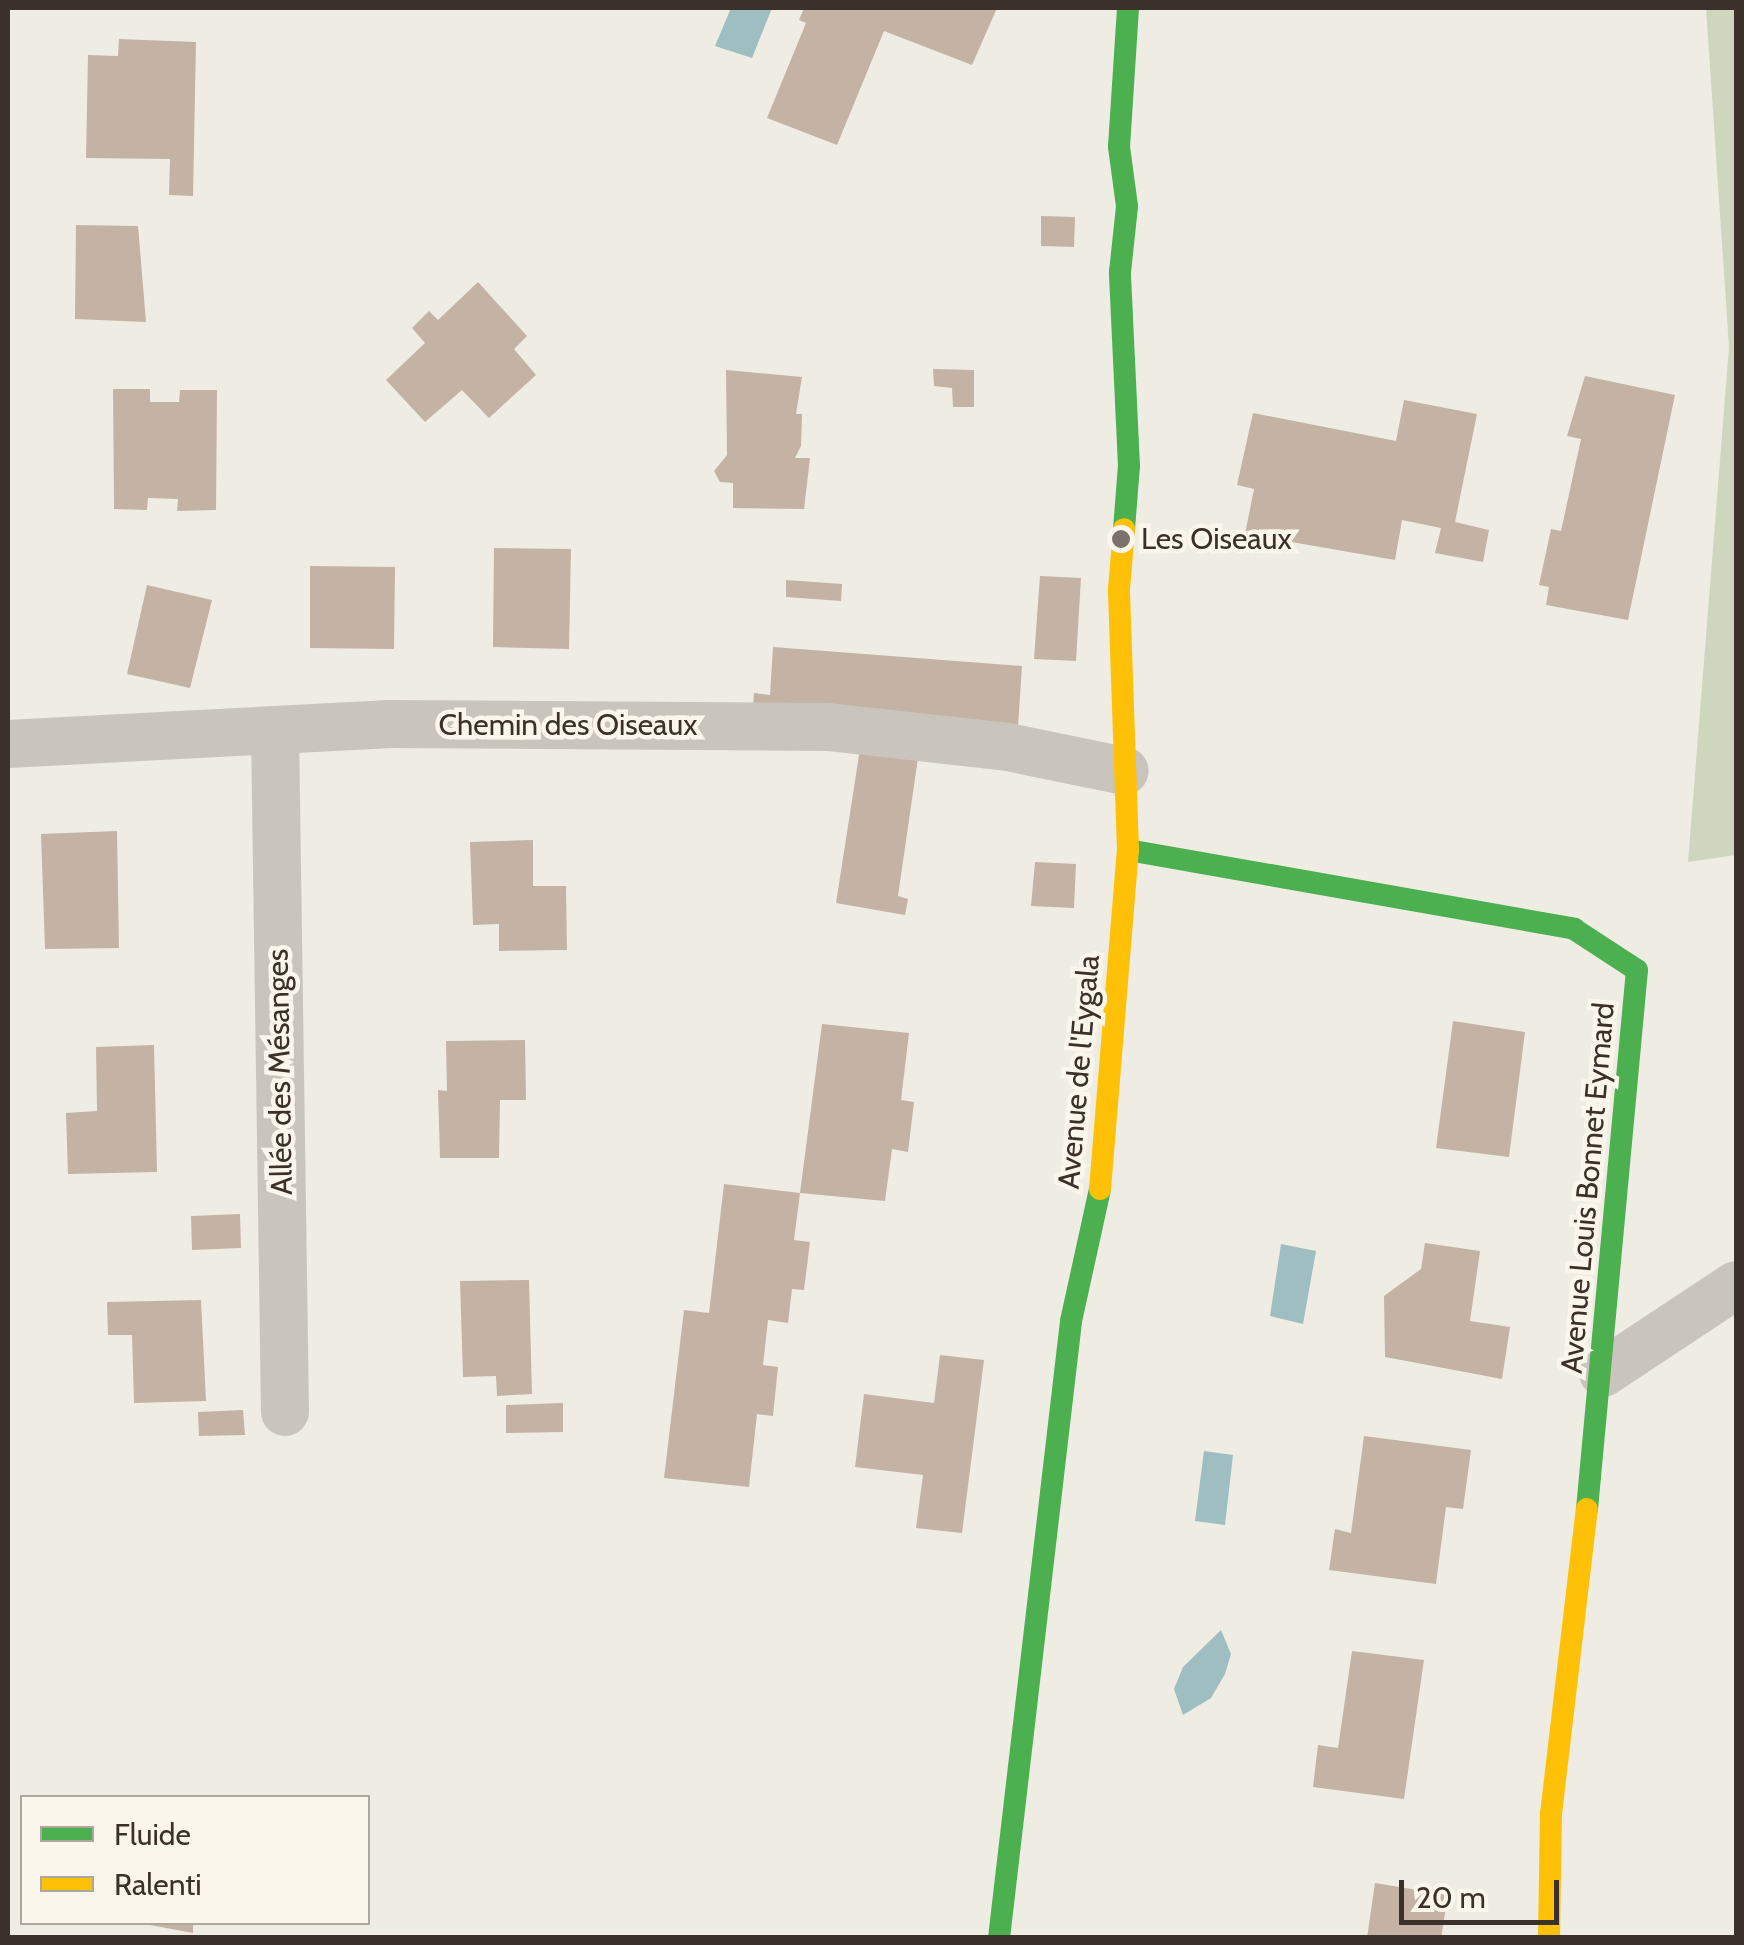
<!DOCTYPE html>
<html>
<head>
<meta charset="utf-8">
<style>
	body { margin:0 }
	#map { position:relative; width:1744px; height:1945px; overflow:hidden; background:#efece4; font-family:Cabin,sans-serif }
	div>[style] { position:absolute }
	.green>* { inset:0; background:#ced7bd }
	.water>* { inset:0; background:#9ebec2 }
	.building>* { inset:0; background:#c4b2a5 }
	.street>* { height:48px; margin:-24px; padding:0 24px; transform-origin:24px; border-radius:24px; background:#c9c4bc }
	.fast>* { height:22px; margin:-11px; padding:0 11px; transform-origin:11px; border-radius:11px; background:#4caf50 }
	.slow>* { height:22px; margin:-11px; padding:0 11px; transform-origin:11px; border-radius:11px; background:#ffc107 }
	.dots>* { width:28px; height:28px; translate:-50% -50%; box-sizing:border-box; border:5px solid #fbf6ec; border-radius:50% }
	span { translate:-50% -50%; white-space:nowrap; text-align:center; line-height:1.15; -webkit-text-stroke:9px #fbf6ec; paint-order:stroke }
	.poi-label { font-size:30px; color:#3b312a }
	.left { translate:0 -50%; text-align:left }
	.street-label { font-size:30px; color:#3b312a }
	.frame { position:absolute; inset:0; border:10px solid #3b312a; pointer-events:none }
	.legend { position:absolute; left:20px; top:1795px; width:350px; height:130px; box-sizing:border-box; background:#fbf6ec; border:2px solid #aea79e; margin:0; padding:12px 18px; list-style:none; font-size:30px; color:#3b312a }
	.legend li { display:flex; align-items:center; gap:20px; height:50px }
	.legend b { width:50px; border:2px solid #aea79e }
	.scale { position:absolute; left:1399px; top:1880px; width:160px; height:45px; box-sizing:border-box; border:5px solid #3b312a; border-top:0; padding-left:12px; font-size:30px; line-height:35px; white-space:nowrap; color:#3b312a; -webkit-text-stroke:8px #fbf6ec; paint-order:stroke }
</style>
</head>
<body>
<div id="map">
	<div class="green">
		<i style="clip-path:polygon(1706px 8px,1736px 8px,1736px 855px,1688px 862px,1729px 347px)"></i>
	</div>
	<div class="water">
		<i style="clip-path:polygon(731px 8px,772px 8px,752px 58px,715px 46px)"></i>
		<i style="clip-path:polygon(1281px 1244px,1316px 1251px,1303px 1324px,1270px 1316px)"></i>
		<i style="clip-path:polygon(1204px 1451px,1233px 1455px,1225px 1525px,1195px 1521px)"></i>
		<i style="clip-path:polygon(1221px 1630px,1231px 1654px,1225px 1674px,1211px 1698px,1183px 1715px,1174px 1689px,1183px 1667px)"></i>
	</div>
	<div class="building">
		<i style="clip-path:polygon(804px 8px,997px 8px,972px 65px,884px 31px,837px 145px,767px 118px,806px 23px,799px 20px)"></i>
		<i style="clip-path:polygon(119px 39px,196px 42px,193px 196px,169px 195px,170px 159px,86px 158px,88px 55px,118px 56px)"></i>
		<i style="clip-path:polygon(1041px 216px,1075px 217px,1074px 247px,1041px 246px)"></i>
		<i style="clip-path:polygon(76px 225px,138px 226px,146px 322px,75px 319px)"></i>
		<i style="clip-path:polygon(478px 282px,527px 336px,514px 349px,536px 375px,489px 418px,462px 390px,425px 422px,386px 380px,425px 343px,412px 328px,429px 311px,438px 320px)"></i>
		<i style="clip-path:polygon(933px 369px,974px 370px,974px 407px,953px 407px,952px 388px,934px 386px)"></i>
		<i style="clip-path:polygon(726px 370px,802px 377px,796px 414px,802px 414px,801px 446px,795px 458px,810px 458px,804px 509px,733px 508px,733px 483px,720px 482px,714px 471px,727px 455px)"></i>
		<i style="clip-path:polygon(1585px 376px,1675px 395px,1628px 620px,1546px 605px,1549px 587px,1539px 585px,1551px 529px,1561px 531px,1581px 439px,1567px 436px)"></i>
		<i style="clip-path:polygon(113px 389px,150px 389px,150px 402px,179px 402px,180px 390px,217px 390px,216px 510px,177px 511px,178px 499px,148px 498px,147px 510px,114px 509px)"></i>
		<i style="clip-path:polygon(1404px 400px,1477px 414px,1455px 522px,1489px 530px,1483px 562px,1435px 553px,1441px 528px,1402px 520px,1395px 560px,1245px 534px,1254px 489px,1237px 485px,1253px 413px,1396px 441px)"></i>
		<i style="clip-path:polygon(494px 548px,571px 549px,569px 649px,493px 647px)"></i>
		<i style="clip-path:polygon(310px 566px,395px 567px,394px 649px,310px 648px)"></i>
		<i style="clip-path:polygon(1040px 576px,1081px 578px,1076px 661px,1034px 659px)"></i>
		<i style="clip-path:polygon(786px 580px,842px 584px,841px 601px,786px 597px)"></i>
		<i style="clip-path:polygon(147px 585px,212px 600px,190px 688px,127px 674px)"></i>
		<i style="clip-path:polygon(773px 647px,1022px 666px,1018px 726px,753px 707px,754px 693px,770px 695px)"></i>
		<i style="clip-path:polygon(860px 749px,919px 751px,898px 896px,908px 899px,905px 915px,836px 903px)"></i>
		<i style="clip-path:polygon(117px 831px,119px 948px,45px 949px,41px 834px)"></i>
		<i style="clip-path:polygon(533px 840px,533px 886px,566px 886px,567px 950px,499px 951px,499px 924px,473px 925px,470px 842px)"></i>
		<i style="clip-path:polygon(1035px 862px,1076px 864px,1074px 908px,1031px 906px)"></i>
		<i style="clip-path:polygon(1453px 1021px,1525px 1032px,1509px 1157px,1436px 1148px)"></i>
		<i style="clip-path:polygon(822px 1024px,909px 1033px,901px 1100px,914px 1102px,908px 1152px,892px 1149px,885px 1201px,800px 1193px,794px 1240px,810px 1242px,804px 1290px,792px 1289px,788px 1323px,768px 1320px,763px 1365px,778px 1367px,773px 1416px,757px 1414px,749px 1487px,664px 1478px,684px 1310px,709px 1313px,724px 1184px,800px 1193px)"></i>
		<i style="clip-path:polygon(525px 1040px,526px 1100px,500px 1100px,499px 1158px,440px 1158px,438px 1090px,447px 1091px,446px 1041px)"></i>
		<i style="clip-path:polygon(154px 1045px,157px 1172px,68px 1174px,66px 1113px,97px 1111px,96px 1047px)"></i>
		<i style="clip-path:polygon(240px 1214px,241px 1248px,192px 1250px,191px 1216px)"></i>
		<i style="clip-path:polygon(1425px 1243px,1480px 1251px,1470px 1321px,1510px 1327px,1502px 1379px,1385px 1357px,1384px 1296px,1421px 1269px)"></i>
		<i style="clip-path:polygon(529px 1280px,532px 1394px,497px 1396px,496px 1376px,463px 1377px,460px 1281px)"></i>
		<i style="clip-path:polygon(201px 1300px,206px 1401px,134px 1403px,132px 1335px,108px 1335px,107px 1302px)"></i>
		<i style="clip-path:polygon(940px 1355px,984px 1360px,962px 1533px,916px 1528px,923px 1475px,855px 1467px,864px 1394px,934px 1403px)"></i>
		<i style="clip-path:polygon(563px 1403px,563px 1432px,506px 1433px,506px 1405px)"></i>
		<i style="clip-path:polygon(243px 1410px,245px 1435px,199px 1436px,198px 1412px)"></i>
		<i style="clip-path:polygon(1364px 1436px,1471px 1450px,1463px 1509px,1446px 1507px,1436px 1584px,1329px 1570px,1335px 1529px,1351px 1533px)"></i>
		<i style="clip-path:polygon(1352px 1651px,1424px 1660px,1404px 1799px,1313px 1787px,1318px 1745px,1338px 1748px)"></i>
		<i style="clip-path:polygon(1375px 1883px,1448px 1895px,1441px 1938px,1367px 1938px)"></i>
		<i style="clip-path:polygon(134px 1922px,193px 1922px,193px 1933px)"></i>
	</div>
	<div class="street">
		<i style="left:275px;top:731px;width:681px;rotate:89.16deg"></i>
		<i style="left:8px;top:744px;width:383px;rotate:-3deg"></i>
		<i style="left:390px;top:724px;width:438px;rotate:0.4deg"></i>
		<i style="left:828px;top:727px;width:181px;rotate:6.3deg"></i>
		<i style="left:1008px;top:747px;width:119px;rotate:11.6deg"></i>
		<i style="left:1603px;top:1373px;width:159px;rotate:-33.5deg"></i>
	</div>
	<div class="fast">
		<i style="left:1124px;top:529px;width:63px;rotate:-85.5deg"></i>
		<i style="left:1129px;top:466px;width:194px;rotate:-92.7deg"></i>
		<i style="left:1120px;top:272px;width:66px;rotate:-83.9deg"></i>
		<i style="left:1127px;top:206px;width:60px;rotate:-97.7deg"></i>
		<i style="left:1119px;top:147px;width:139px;rotate:-86.3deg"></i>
		<i style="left:1128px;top:850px;width:453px;rotate:10deg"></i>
		<i style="left:1574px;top:929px;width:75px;rotate:33.1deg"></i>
		<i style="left:1637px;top:970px;width:541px;rotate:95.3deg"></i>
		<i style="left:999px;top:1938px;width:621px;rotate:-83.34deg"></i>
		<i style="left:1071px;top:1321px;width:135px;rotate:-77.6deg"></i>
	</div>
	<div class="slow">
		<i style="left:1100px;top:1189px;width:340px;rotate:-85.3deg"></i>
		<i style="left:1128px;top:850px;width:261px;rotate:-92deg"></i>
		<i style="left:1119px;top:589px;width:60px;rotate:-85.2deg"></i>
		<i style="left:1549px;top:1938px;width:124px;rotate:-89.1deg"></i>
		<i style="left:1551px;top:1814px;width:307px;rotate:-83.3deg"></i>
	</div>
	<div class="dots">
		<i style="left:1121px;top:539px;background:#7a726b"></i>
	</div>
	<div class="poi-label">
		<span class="left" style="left:1141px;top:539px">Les Oiseaux</span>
	</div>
	<div class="street-label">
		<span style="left:568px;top:725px">Chemin des Oiseaux</span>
		<span style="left:280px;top:1072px;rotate:-91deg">Allée des Mésanges</span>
		<span style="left:1079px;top:1072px;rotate:-85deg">Avenue de l'Eygala</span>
		<span style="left:1588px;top:1188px;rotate:-85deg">Avenue Louis Bonnet Eymard</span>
	</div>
	<div class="frame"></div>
	<ul class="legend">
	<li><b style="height:12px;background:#4caf50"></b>Fluide</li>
	<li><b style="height:12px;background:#ffc107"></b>Ralenti</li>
	</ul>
	<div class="scale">20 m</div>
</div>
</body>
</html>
